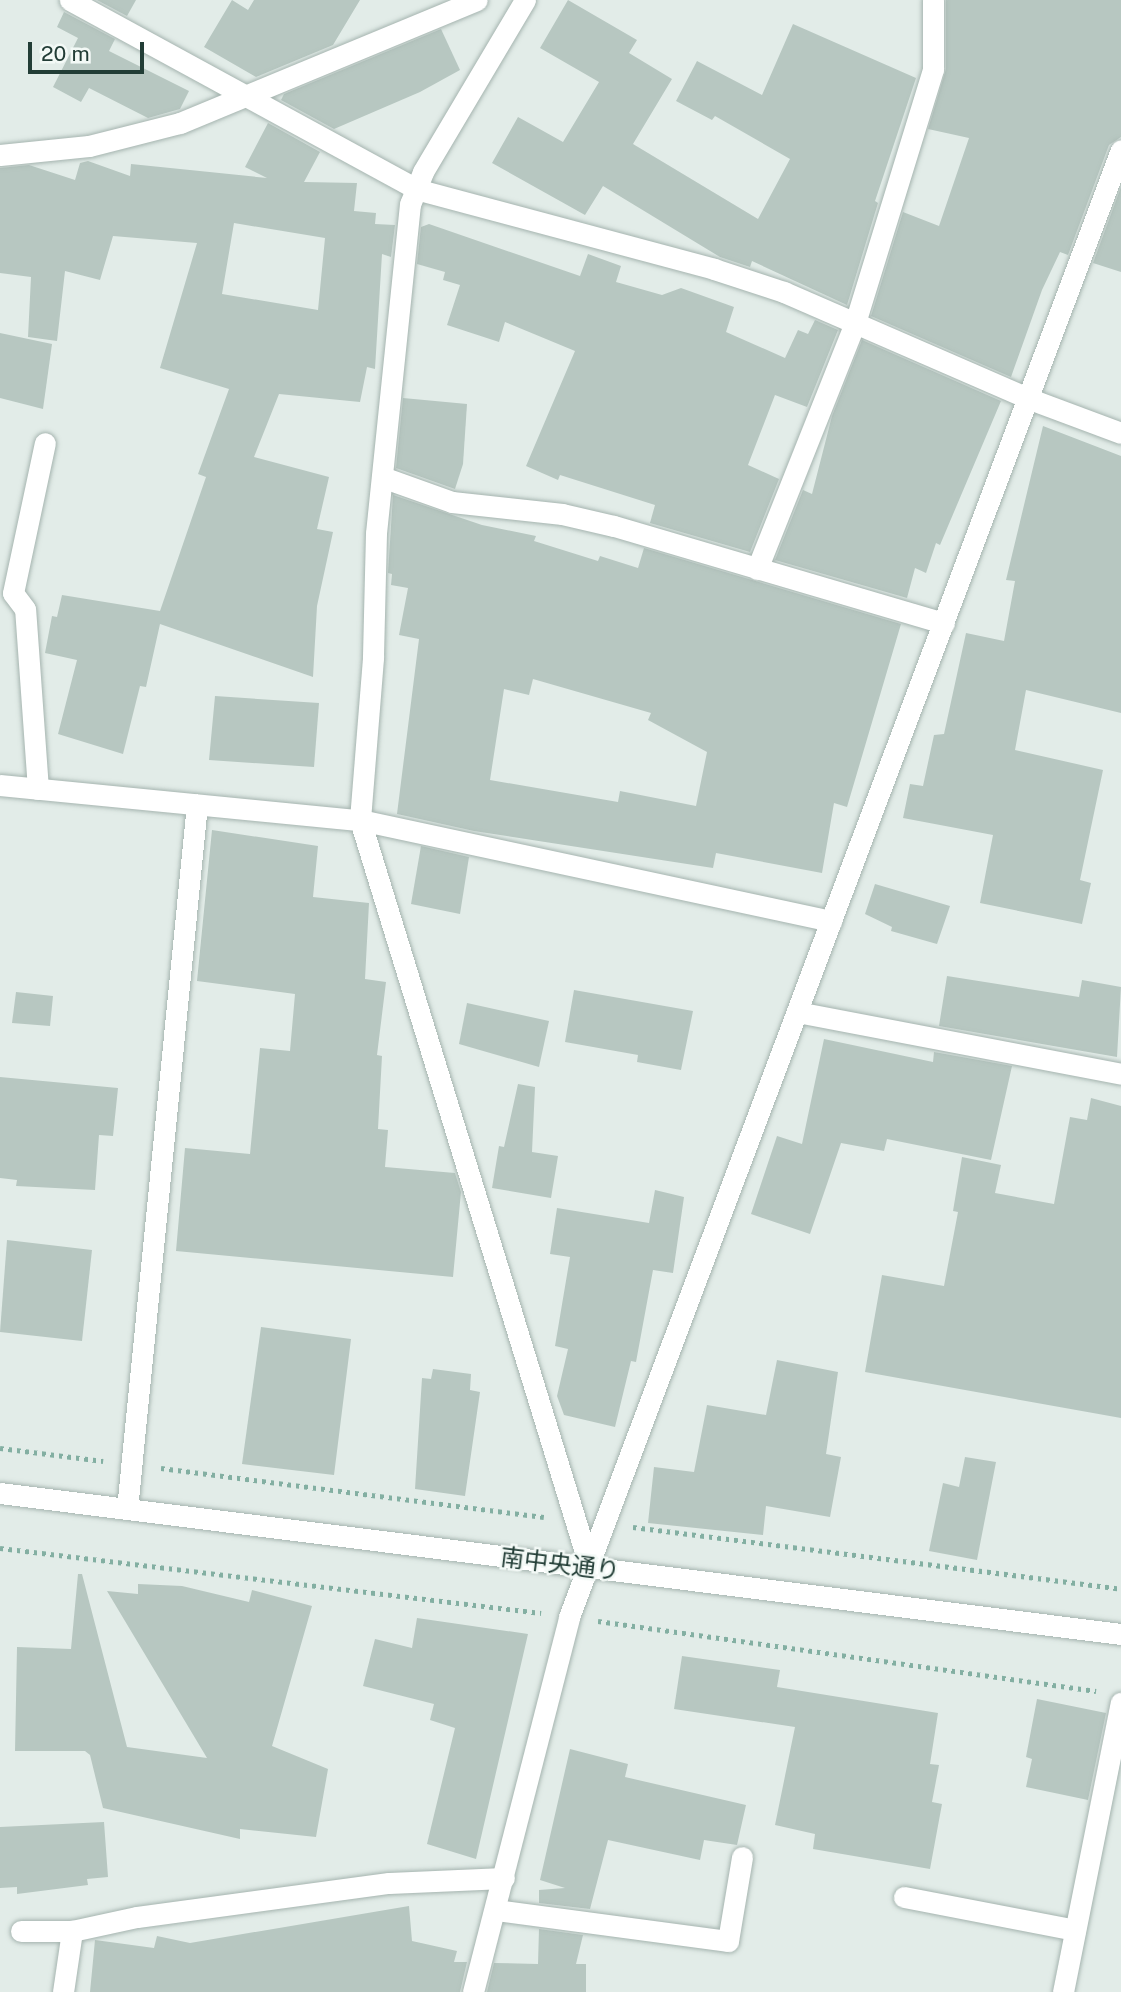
<!DOCTYPE html>
<html>
<head>
<meta charset="utf-8">
<style>
	body { margin:0 }
	#map { position:relative; width:1121px; height:1992px; overflow:hidden; background:#e2ece8; font-family:"Public Sans","Noto Sans JP",sans-serif }
	div>[style] { position:absolute }
	.building>* { inset:0; background:#b7c7c1 }
	.path>* { height:4.5px; margin-top:-2.25px; transform-origin:0; background:repeating-linear-gradient(90deg,#83afa2 0 3.5px,transparent 0 8.5px) }
	.roads { filter:drop-shadow(0 0 2px #a5b4af) drop-shadow(0 0 2px #a5b4af) }
	.service>* { height:21px; margin:-10.5px; padding:0 10.5px; transform-origin:10.5px; border-radius:10.5px; background:#fff }
	.minor>* { height:21px; margin:-10.5px; padding:0 10.5px; transform-origin:10.5px; border-radius:10.5px; background:#fff }
	.tertiary>* { height:21px; margin:-10.5px; padding:0 10.5px; transform-origin:10.5px; border-radius:10.5px; background:#fff }
	span { translate:-50% -50%; white-space:nowrap; text-align:center; line-height:1.15; -webkit-text-stroke:5px #f3f9f6; paint-order:stroke }
	.street-label { font-size:24px; color:#223d36 }
	.scale { position:absolute; left:28px; top:42px; width:116px; height:32px; box-sizing:border-box; border:4px solid #223d36; border-top:0; padding-left:9px; font-size:21px; line-height:24px; white-space:nowrap; color:#223d36; -webkit-text-stroke:5px #f3f9f6; paint-order:stroke }
</style>
</head>
<body>
<div id="map">
	<div class="building">
		<i style="clip-path:polygon(97px 0,136px 0,127px 16px)"></i>
		<i style="clip-path:polygon(232px 0,248px 10px,254px 0,360px 0,333px 45px,256px 77px,204px 47px)"></i>
		<i style="clip-path:polygon(568px 0,637px 40px,629px 53px,672px 79px,633px 144px,758px 219px,790px 159px,715px 116px,712px 120px,676px 101px,697px 61px,762px 95px,793px 24px,916px 78px,875px 201px,878px 203px,847px 305px,752px 261px,750px 267px,720px 257px,603px 186px,585px 215px,492px 163px,518px 117px,563px 142px,599px 82px,540px 48px)"></i>
		<i style="clip-path:polygon(946px 0,1121px 0,1121px 137px,1109px 145px,1068px 255px,1060px 252px,1042px 290px,1011px 377px,871px 316px,903px 212px,939px 226px,969px 138px,928px 129px,946px 69px)"></i>
		<i style="clip-path:polygon(64px 12px,115px 39px,109px 51px,189px 91px,180px 109px,148px 118px,89px 88px,81px 102px,53px 87px,78px 38px,57px 27px)"></i>
		<i style="clip-path:polygon(441px 29px,460px 70px,420px 92px,334px 129px,281px 100px,284px 94px)"></i>
		<i style="clip-path:polygon(evenodd,268px 123px,320px 152px,304px 182px,357px 183px,354px 211px,376px 213px,375px 224px,395px 225px,391px 257px,382px 254px,375px 369px,367px 367px,360px 402px,279px 394px,254px 457px,329px 477px,317px 529px,333px 532px,317px 606px,313px 677px,160px 624px,146px 687px,140px 686px,123px 754px,58px 734px,77px 660px,45px 653px,52px 616px,57px 617px,62px 595px,160px 611px,206px 477px,198px 474px,229px 389px,160px 368px,197px 243px,113px 236px,100px 280px,65px 271px,57px 341px,28px 337px,31px 277px,0 273px,0 168px,29px 165px,75px 180px,80px 163px,88px 161px,130px 176px,131px 164px,267px 178px,245px 167px,268px 123px,234px 223px,325px 238px,318px 310px,222px 294px,234px 223px)"></i>
		<i style="clip-path:polygon(1121px 187px,1121px 272px,1093px 263px)"></i>
		<i style="clip-path:polygon(429px 224px,580px 276px,588px 254px,621px 266px,616px 282px,662px 295px,681px 288px,734px 307px,726px 332px,785px 358px,798px 330px,808px 334px,815px 320px,838px 330px,807px 407px,775px 395px,748px 465px,779px 479px,750px 552px,650px 523px,655px 505px,560px 475px,558px 480px,526px 466px,575px 351px,505px 322px,499px 342px,447px 325px,460px 285px,443px 280px,445px 272px,417px 264px,421px 227px)"></i>
		<i style="clip-path:polygon(0 333px,52px 344px,43px 409px,0 398px)"></i>
		<i style="clip-path:polygon(862px 340px,1001px 401px,940px 545px,936px 543px,926px 573px,915px 568px,907px 598px,775px 560px,803px 490px,812px 494px,832px 416px)"></i>
		<i style="clip-path:polygon(403px 398px,467px 404px,463px 464px,455px 489px,396px 468px)"></i>
		<i style="clip-path:polygon(1043px 426px,1121px 456px,1121px 713px,1026px 690px,1015px 750px,1103px 770px,1080px 880px,1091px 883px,1082px 924px,980px 903px,993px 835px,903px 818px,910px 784px,923px 786px,934px 735px,944px 734px,966px 633px,1004px 641px,1015px 581px,1006px 580px)"></i>
		<i style="clip-path:polygon(evenodd,393px 495px,482px 525px,536px 536px,534px 541px,598px 561px,600px 556px,638px 568px,644px 548px,901px 624px,847px 807px,834px 803px,822px 873px,716px 853px,713px 868px,474px 831px,397px 814px,419px 639px,399px 635px,408px 588px,391px 585px,392px 574px,388px 573px,393px 495px,533px 679px,651px 713px,648px 720px,707px 752px,696px 806px,620px 791px,618px 802px,490px 780px,504px 689px,529px 695px,533px 679px)"></i>
		<i style="clip-path:polygon(215px 696px,319px 703px,314px 767px,209px 760px)"></i>
		<i style="clip-path:polygon(212px 830px,318px 846px,313px 897px,369px 903px,365px 979px,386px 982px,377px 1055px,382px 1056px,378px 1129px,388px 1130px,385px 1167px,455px 1173px,461px 1192px,453px 1277px,176px 1251px,185px 1148px,250px 1154px,260px 1048px,290px 1051px,295px 994px,197px 981px)"></i>
		<i style="clip-path:polygon(421px 846px,469px 857px,460px 914px,411px 904px)"></i>
		<i style="clip-path:polygon(875px 884px,950px 906px,937px 944px,891px 931px,892px 927px,865px 914px)"></i>
		<i style="clip-path:polygon(947px 976px,1079px 997px,1082px 980px,1121px 987px,1117px 1057px,939px 1026px)"></i>
		<i style="clip-path:polygon(574px 990px,693px 1011px,681px 1070px,637px 1062px,638px 1055px,565px 1042px)"></i>
		<i style="clip-path:polygon(16px 992px,53px 996px,50px 1026px,12px 1023px)"></i>
		<i style="clip-path:polygon(467px 1003px,549px 1021px,539px 1067px,459px 1044px)"></i>
		<i style="clip-path:polygon(824px 1039px,933px 1062px,934px 1052px,1012px 1066px,991px 1160px,887px 1139px,884px 1151px,841px 1143px,810px 1234px,751px 1214px,777px 1136px,802px 1144px)"></i>
		<i style="clip-path:polygon(0 1077px,118px 1088px,113px 1136px,99px 1135px,95px 1190px,16px 1186px,17px 1180px,0 1178px)"></i>
		<i style="clip-path:polygon(518px 1084px,535px 1087px,532px 1152px,558px 1156px,551px 1198px,492px 1188px,499px 1146px,504px 1147px)"></i>
		<i style="clip-path:polygon(1091px 1098px,1121px 1106px,1121px 1418px,865px 1372px,882px 1275px,944px 1286px,958px 1212px,953px 1211px,962px 1157px,1001px 1165px,995px 1193px,1054px 1204px,1070px 1117px,1087px 1120px)"></i>
		<i style="clip-path:polygon(655px 1190px,684px 1197px,673px 1273px,653px 1270px,636px 1362px,631px 1361px,615px 1427px,564px 1415px,557px 1396px,568px 1349px,555px 1346px,570px 1257px,550px 1254px,557px 1208px,649px 1223px)"></i>
		<i style="clip-path:polygon(7px 1240px,92px 1250px,82px 1341px,0 1332px)"></i>
		<i style="clip-path:polygon(261px 1327px,351px 1339px,334px 1475px,242px 1464px)"></i>
		<i style="clip-path:polygon(777px 1360px,838px 1372px,826px 1454px,841px 1457px,830px 1517px,766px 1506px,763px 1535px,648px 1523px,654px 1467px,694px 1472px,707px 1405px,766px 1415px)"></i>
		<i style="clip-path:polygon(433px 1369px,471px 1374px,470px 1390px,480px 1392px,465px 1496px,415px 1489px,422px 1378px,431px 1379px)"></i>
		<i style="clip-path:polygon(965px 1457px,996px 1462px,977px 1560px,929px 1551px,943px 1483px,959px 1487px)"></i>
		<i style="clip-path:polygon(78px 1574px,82px 1574px,127px 1747px,207px 1758px,107px 1591px,138px 1594px,138px 1584px,182px 1586px,249px 1602px,252px 1590px,312px 1606px,272px 1746px,328px 1769px,316px 1837px,240px 1829px,240px 1839px,103px 1808px,90px 1755px,85px 1751px,15px 1751px,17px 1647px,71px 1649px)"></i>
		<i style="clip-path:polygon(417px 1618px,528px 1634px,476px 1859px,427px 1844px,455px 1728px,430px 1720px,434px 1704px,363px 1686px,375px 1639px,412px 1648px)"></i>
		<i style="clip-path:polygon(682px 1656px,780px 1670px,777px 1687px,938px 1713px,930px 1764px,939px 1765px,932px 1802px,942px 1804px,930px 1869px,813px 1849px,815px 1834px,775px 1825px,795px 1727px,674px 1709px)"></i>
		<i style="clip-path:polygon(1037px 1699px,1106px 1713px,1088px 1800px,1026px 1787px,1032px 1759px,1026px 1757px)"></i>
		<i style="clip-path:polygon(570px 1749px,628px 1764px,625px 1777px,746px 1805px,737px 1845px,704px 1840px,700px 1860px,608px 1840px,590px 1909px,539px 1903px,539px 1890px,565px 1888px,540px 1880px)"></i>
		<i style="clip-path:polygon(104px 1822px,108px 1877px,87px 1879px,88px 1885px,17px 1894px,17px 1887px,0 1888px,0 1827px)"></i>
		<i style="clip-path:polygon(409px 1906px,412px 1941px,457px 1951px,454px 1962px,467px 1962px,460px 1992px,90px 1992px,95px 1940px,154px 1948px,157px 1936px,190px 1943px)"></i>
		<i style="clip-path:polygon(539px 1929px,583px 1935px,576px 1964px,586px 1964px,586px 1992px,487px 1992px,494px 1963px,538px 1964px)"></i>
	</div>
	<div class="path">
		<i style="left:0;top:1448px;width:104px;rotate:7.2deg"></i>
		<i style="left:161px;top:1468px;width:386px;rotate:7.3deg"></i>
		<i style="left:633px;top:1527px;width:492px;rotate:7.2deg"></i>
		<i style="left:0;top:1548px;width:545px;rotate:6.85deg"></i>
		<i style="left:598px;top:1621px;width:503px;rotate:8deg"></i>
	</div>
	<div class="roads">
		<div class="service">
			<i style="left:38px;top:789px;width:180px;rotate:-94.1deg"></i>
			<i style="left:25px;top:609px;width:20px;rotate:-127deg"></i>
			<i style="left:13px;top:593px;width:153px;rotate:-78deg"></i>
			<i style="left:904px;top:1897px;width:174px;rotate:10.9deg"></i>
			<i style="left:496px;top:1910px;width:234px;rotate:7.6deg"></i>
			<i style="left:728px;top:1941px;width:85px;rotate:-80.5deg"></i>
		</div>
		<div class="minor">
			<i style="left:70px;top:0;width:394px;rotate:28.6deg"></i>
			<i style="left:416px;top:189px;width:309px;rotate:15deg"></i>
			<i style="left:714px;top:269px;width:74px;rotate:18.2deg"></i>
			<i style="left:784px;top:292px;width:268px;rotate:23.5deg"></i>
			<i style="left:1030px;top:399px;width:97px;rotate:20.5deg"></i>
			<i style="left:525px;top:0;width:200px;rotate:120.7deg"></i>
			<i style="left:423px;top:172px;width:35px;rotate:112deg"></i>
			<i style="left:410px;top:204px;width:331px;rotate:95.9deg"></i>
			<i style="left:376px;top:533px;width:125px;rotate:91.4deg"></i>
			<i style="left:373px;top:658px;width:163px;rotate:94.6deg"></i>
			<i style="left:360px;top:820px;width:783px;rotate:72.91deg"></i>
			<i style="left:0;top:155px;width:89px;rotate:-5.8deg"></i>
			<i style="left:89px;top:146px;width:94px;rotate:-14.2deg"></i>
			<i style="left:180px;top:123px;width:321px;rotate:-22.5deg"></i>
			<i style="left:382px;top:477px;width:74px;rotate:19.7deg"></i>
			<i style="left:452px;top:502px;width:111px;rotate:6.2deg"></i>
			<i style="left:562px;top:514px;width:53px;rotate:13deg"></i>
			<i style="left:614px;top:526px;width:344px;rotate:16.4deg"></i>
			<i style="left:757px;top:569px;width:265px;rotate:-68.3deg"></i>
			<i style="left:855px;top:323px;width:266px;rotate:-72.9deg"></i>
			<i style="left:933px;top:69px;width:69px;rotate:-90deg"></i>
			<i style="left:0;top:785px;width:362px;rotate:5.6deg"></i>
			<i style="left:360px;top:820px;width:482px;rotate:12.1deg"></i>
			<i style="left:797px;top:1012px;width:330px;rotate:10.8deg"></i>
			<i style="left:127px;top:1509px;width:708px;rotate:-84.33deg"></i>
			<i style="left:21px;top:1931px;width:51px"></i>
			<i style="left:72px;top:1931px;width:66px;rotate:-12.2deg"></i>
			<i style="left:137px;top:1917px;width:254px;rotate:-7.7deg"></i>
			<i style="left:389px;top:1883px;width:115px;rotate:-2.5deg"></i>
			<i style="left:63px;top:1992px;width:62px;rotate:-81.6deg"></i>
			<i style="left:473px;top:1992px;width:387px;rotate:-75.6deg"></i>
			<i style="left:569px;top:1617px;width:1567px;rotate:-69.38deg"></i>
			<i style="left:1063px;top:1992px;width:295px;rotate:-78.7deg"></i>
		</div>
		<div class="tertiary">
			<i style="left:0;top:1493px;width:1130px;rotate:7.17deg"></i>
		</div>
	</div>
	<div class="street-label">
		<span style="left:560px;top:1564px;rotate:7deg">南中央通り</span>
	</div>
	<div class="scale">20 m</div>
</div>
</body>
</html>
